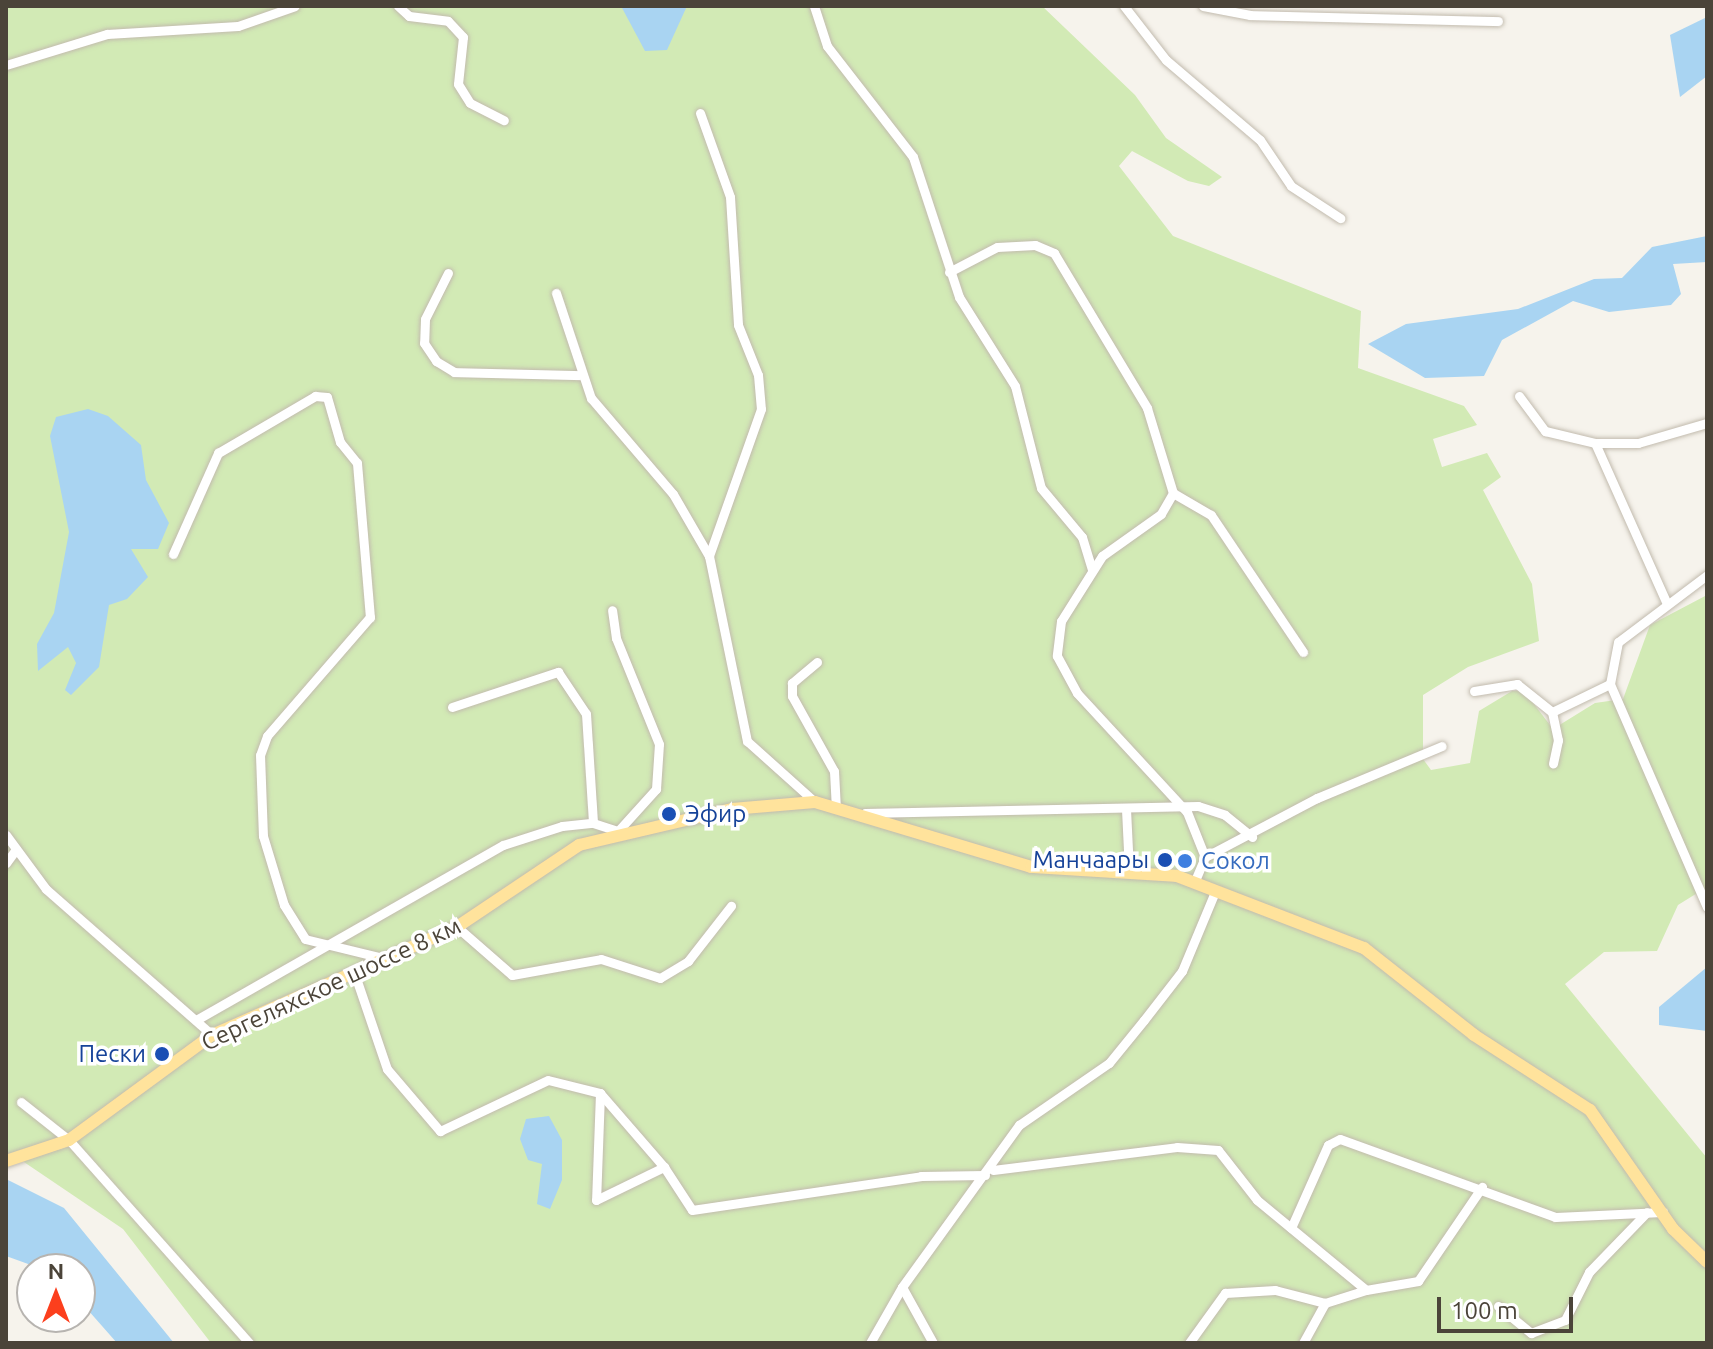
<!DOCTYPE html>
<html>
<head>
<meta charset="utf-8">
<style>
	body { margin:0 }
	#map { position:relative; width:1713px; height:1349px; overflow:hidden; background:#f6f3ec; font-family:Ubuntu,sans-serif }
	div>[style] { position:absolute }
	.green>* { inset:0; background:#d2eab5 }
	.water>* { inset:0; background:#a9d4f2 }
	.roads { filter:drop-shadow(0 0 2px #c2bbae) drop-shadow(0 0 2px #c2bbae) }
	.minor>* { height:9px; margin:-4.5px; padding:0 4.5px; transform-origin:4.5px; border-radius:4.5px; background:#fff }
	.major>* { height:12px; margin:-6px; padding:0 6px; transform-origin:6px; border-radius:6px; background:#ffe39c }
	.dots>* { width:22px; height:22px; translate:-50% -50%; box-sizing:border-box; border:4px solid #fff; border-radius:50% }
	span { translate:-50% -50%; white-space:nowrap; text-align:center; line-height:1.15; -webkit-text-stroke:7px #fff; paint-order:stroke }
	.transit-label { font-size:24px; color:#164399 }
	.left { translate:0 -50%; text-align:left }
	.right { translate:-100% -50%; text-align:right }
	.shop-label { font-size:24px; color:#366cbe }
	.street-label { font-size:24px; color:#4b4439 }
	.frame { position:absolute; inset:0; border:8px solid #4b4439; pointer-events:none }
	.north { position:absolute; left:16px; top:1253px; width:80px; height:80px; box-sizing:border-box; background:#fff; border:2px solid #b7b4b0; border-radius:50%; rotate:0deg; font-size:22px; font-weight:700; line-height:32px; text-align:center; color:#4b4439 }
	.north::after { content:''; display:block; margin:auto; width:28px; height:36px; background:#fc3f1d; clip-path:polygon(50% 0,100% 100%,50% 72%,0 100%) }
	.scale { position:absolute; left:1437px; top:1297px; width:136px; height:36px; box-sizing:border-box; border:4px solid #4b4439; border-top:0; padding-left:10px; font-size:24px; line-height:28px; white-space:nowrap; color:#4b4439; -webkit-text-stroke:6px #fff; paint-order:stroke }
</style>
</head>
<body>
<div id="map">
	<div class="green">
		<i style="clip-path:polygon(6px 6px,1042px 6px,1135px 95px,1166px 138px,1222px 177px,1209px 186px,1188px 181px,1132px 151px,1119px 166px,1173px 236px,1361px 311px,1358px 368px,1464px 406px,1477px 425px,1433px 439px,1442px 467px,1487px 453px,1501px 477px,1483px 490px,1532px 584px,1539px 641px,1468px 667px,1423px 695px,1423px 759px,1431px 770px,1470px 763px,1479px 711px,1512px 691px,1524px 691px,1553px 729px,1595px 703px,1623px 699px,1650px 625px,1707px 595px,1707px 887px,1678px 905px,1657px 951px,1604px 952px,1565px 984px,1707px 1158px,1707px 1343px,211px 1343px,123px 1229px,18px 1158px,6px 1160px)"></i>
	</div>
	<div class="water">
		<i style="clip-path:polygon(621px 6px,687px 6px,667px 50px,645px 51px)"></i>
		<i style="clip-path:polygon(1707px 17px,1707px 76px,1680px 97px,1670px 35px)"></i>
		<i style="clip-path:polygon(1707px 236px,1707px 262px,1673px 264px,1681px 294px,1671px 305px,1609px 312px,1573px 301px,1502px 340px,1484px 376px,1425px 378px,1368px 344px,1406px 324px,1518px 309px,1594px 279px,1622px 278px,1652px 247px)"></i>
		<i style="clip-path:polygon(88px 409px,108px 416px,141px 445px,146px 480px,169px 523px,158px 549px,131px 549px,148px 577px,127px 599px,109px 605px,99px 667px,71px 695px,65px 690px,76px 663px,68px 647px,38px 671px,37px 644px,54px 613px,69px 532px,50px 436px,56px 417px)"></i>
		<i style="clip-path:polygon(1707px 967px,1707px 1031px,1659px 1025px,1659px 1007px)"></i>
		<i style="clip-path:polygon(549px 1116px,562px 1140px,562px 1180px,550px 1209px,537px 1204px,542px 1164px,528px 1160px,520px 1139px,526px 1119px)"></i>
		<i style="clip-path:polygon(6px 1179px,64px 1208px,174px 1343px,117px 1343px,80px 1301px,80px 1269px,42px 1269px,6px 1256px)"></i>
	</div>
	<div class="roads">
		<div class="minor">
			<i style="left:398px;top:6px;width:15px;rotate:42deg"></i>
			<i style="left:409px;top:16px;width:39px;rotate:7deg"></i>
			<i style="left:448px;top:21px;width:22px;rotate:47deg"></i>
			<i style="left:463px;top:37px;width:47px;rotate:96.1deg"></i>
			<i style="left:458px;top:84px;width:22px;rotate:58deg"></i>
			<i style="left:470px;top:103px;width:38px;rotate:27deg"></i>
			<i style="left:814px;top:6px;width:42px;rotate:72deg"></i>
			<i style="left:827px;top:46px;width:140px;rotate:52.2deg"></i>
			<i style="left:913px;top:157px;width:147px;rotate:71.8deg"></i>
			<i style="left:959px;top:297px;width:105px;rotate:57.8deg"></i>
			<i style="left:1015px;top:386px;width:105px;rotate:75.7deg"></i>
			<i style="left:1041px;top:488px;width:64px;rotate:50.1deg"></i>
			<i style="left:1082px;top:537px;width:34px;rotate:73deg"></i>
			<i style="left:1124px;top:6px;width:68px;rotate:52.1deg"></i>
			<i style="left:1166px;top:60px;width:123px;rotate:40.4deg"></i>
			<i style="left:1260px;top:140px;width:55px;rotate:56deg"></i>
			<i style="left:1291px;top:186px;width:59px;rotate:33.1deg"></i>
			<i style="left:1203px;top:6px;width:48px;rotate:10.8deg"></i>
			<i style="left:1250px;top:15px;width:248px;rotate:1.4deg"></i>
			<i style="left:6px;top:65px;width:106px;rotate:-17.1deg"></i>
			<i style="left:107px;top:34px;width:131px;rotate:-3.5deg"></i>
			<i style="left:238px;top:26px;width:60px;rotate:-19.3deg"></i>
			<i style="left:700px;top:113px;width:89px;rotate:70.3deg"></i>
			<i style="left:730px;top:197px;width:128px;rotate:86.4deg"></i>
			<i style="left:738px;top:325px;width:54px;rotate:68.2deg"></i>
			<i style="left:758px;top:375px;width:34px;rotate:85deg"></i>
			<i style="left:761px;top:409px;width:156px;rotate:109.5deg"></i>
			<i style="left:949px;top:272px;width:54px;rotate:-27.5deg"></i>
			<i style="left:997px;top:247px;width:38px;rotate:-3deg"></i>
			<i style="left:1035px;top:245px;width:21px;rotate:23deg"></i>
			<i style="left:1054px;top:253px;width:181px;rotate:59deg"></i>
			<i style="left:1147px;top:408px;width:89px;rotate:73deg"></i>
			<i style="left:1173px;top:493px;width:24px;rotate:120deg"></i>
			<i style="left:1161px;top:514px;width:72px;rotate:144.6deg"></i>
			<i style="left:1102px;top:556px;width:77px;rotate:122.2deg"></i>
			<i style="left:1061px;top:621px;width:35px;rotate:97deg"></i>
			<i style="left:1057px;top:656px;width:42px;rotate:61.6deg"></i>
			<i style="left:1077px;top:693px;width:162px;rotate:47.3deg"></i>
			<i style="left:1187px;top:812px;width:48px;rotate:68.2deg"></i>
			<i style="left:1205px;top:857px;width:28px;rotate:113deg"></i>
			<i style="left:448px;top:273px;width:51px;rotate:116.6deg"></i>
			<i style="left:425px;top:319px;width:24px;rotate:92deg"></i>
			<i style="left:424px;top:343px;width:22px;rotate:56deg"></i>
			<i style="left:436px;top:361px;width:21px;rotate:31deg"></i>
			<i style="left:454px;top:372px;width:125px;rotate:1.4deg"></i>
			<i style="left:556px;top:293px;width:111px;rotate:71.6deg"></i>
			<i style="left:591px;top:398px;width:126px;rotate:49.5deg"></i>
			<i style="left:673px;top:494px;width:72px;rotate:59.9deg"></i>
			<i style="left:709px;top:556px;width:189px;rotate:78.4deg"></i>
			<i style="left:747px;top:741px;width:91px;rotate:41.9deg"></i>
			<i style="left:1519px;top:396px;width:44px;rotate:53.4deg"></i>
			<i style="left:1545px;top:431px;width:51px;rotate:13.5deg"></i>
			<i style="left:1595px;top:443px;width:43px"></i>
			<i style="left:1638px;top:443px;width:72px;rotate:-16.2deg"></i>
			<i style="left:1595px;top:443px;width:176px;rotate:65.9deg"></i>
			<i style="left:1173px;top:493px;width:44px;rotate:30.1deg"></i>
			<i style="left:1211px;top:515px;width:165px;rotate:56.1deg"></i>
			<i style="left:173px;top:554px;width:111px;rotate:-66deg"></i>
			<i style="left:218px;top:453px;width:113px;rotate:-30.4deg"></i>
			<i style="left:315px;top:396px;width:12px;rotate:5deg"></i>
			<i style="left:327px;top:397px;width:47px;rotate:73.9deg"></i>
			<i style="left:340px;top:442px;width:27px;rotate:51deg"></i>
			<i style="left:357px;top:463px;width:155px;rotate:85.2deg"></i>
			<i style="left:370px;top:617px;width:157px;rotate:130.9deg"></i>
			<i style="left:267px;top:736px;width:20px;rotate:110deg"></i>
			<i style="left:260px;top:755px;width:81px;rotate:87.9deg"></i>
			<i style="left:263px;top:836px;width:72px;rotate:73.1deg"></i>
			<i style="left:284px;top:905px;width:40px;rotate:58deg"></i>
			<i style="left:305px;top:939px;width:84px;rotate:13.7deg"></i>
			<i style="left:1707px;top:575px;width:111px;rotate:143deg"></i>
			<i style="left:1618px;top:642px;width:43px;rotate:100.8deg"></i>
			<i style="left:1610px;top:684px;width:243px;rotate:66.5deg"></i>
			<i style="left:817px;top:662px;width:33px;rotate:140deg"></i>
			<i style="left:792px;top:683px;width:13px;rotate:90deg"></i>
			<i style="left:792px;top:696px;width:86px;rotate:60.8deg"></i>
			<i style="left:834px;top:771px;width:34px;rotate:87deg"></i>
			<i style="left:1474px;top:691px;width:44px;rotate:-9.2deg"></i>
			<i style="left:1517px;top:684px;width:45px;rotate:38.7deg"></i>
			<i style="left:1552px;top:712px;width:64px;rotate:-25.8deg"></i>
			<i style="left:452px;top:707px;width:112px;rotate:-18.3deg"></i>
			<i style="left:558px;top:672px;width:50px;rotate:56.3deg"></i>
			<i style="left:586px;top:714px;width:109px;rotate:86.3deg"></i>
			<i style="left:1552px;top:712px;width:29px;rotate:78deg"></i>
			<i style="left:1558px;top:740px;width:24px;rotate:102deg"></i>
			<i style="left:1126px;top:809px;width:62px;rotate:87.2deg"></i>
			<i style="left:865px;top:813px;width:333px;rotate:-1.2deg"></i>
			<i style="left:1198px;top:806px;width:28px;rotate:18deg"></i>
			<i style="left:1225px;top:815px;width:35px;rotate:39deg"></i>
			<i style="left:6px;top:835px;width:67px;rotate:53.5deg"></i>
			<i style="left:46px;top:889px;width:221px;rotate:41.3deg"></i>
			<i style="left:1205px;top:857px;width:127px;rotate:-27.8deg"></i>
			<i style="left:1317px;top:798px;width:135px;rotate:-22.6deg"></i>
			<i style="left:6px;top:863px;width:17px;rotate:-54deg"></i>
			<i style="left:457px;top:927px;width:73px;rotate:41.1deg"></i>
			<i style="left:512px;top:975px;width:90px;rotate:-10.2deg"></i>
			<i style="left:601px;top:959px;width:62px;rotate:17.9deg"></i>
			<i style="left:660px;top:978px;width:33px;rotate:-31deg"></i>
			<i style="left:688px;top:961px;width:70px;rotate:-52deg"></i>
			<i style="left:356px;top:978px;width:96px;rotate:71.2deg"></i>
			<i style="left:387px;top:1069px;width:82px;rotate:49.5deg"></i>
			<i style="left:440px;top:1131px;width:119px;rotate:-25.3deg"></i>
			<i style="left:548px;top:1080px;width:54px;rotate:14deg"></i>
			<i style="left:600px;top:1093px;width:107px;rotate:92.1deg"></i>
			<i style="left:596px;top:1200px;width:76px;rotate:-25.9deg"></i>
			<i style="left:664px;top:1167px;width:98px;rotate:-130.9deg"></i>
			<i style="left:196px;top:1020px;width:353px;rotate:-29.7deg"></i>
			<i style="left:503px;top:845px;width:62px;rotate:-17.9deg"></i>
			<i style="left:562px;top:826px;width:31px;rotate:-6deg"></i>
			<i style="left:593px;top:823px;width:26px;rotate:18deg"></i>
			<i style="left:618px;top:831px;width:57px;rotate:-47.9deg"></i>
			<i style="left:656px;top:789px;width:45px;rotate:-86.2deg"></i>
			<i style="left:659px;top:744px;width:114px;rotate:-112.1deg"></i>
			<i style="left:616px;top:638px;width:28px;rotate:-98deg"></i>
			<i style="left:21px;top:1102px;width:61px;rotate:38.4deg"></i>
			<i style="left:69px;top:1140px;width:271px;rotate:48.4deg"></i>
			<i style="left:664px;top:1167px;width:51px;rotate:56.9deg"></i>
			<i style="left:692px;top:1210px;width:232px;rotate:-8.4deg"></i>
			<i style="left:921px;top:1176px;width:64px;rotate:-0.9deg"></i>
			<i style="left:993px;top:1170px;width:185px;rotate:-7.1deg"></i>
			<i style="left:1177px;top:1147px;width:41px;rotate:4.2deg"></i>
			<i style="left:1218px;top:1150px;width:63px;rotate:52deg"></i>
			<i style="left:1257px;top:1200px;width:141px;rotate:39.5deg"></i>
			<i style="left:1366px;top:1290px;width:53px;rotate:-9.8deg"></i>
			<i style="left:1418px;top:1281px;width:114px;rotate:-55.8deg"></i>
			<i style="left:1291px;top:1228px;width:91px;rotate:-66deg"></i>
			<i style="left:1328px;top:1145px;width:13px;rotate:-27deg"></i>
			<i style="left:1340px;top:1139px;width:229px;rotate:19.9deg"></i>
			<i style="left:1555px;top:1217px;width:108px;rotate:-2.7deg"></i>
			<i style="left:902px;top:1287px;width:64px;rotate:61deg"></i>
			<i style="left:1498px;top:1306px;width:43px;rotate:39.3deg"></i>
			<i style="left:1531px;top:1333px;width:36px;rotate:-21deg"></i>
			<i style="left:1565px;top:1320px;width:54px;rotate:-63.4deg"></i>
			<i style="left:1589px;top:1272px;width:83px;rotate:-46deg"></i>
			<i style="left:870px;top:1343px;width:64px;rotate:-60.3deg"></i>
			<i style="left:902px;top:1287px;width:200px;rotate:-54.2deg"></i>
			<i style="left:1019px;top:1125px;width:109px;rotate:-34.6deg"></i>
			<i style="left:1109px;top:1063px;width:55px;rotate:-50.9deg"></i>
			<i style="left:1144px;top:1020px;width:62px;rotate:-52.2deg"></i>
			<i style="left:1182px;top:971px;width:83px;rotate:-67.4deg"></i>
			<i style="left:1189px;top:1343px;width:62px;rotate:-54.2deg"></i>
			<i style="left:1225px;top:1293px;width:50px;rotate:-3.4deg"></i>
			<i style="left:1275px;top:1290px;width:52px;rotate:14.6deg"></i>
			<i style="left:1325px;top:1303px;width:43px;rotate:-17.6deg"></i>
			<i style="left:1303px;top:1343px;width:46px;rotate:-61.2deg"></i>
		</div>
		<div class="major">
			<i style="left:6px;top:1161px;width:66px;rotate:-18.4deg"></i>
			<i style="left:69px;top:1140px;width:177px;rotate:-36.3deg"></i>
			<i style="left:212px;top:1035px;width:268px;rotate:-23.8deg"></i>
			<i style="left:457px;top:927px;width:147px;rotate:-33.9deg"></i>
			<i style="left:579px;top:845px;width:157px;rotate:-13.2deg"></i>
			<i style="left:732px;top:809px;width:83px;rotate:-4.8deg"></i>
			<i style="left:815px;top:802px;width:226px;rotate:16.7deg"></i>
			<i style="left:1031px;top:867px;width:146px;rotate:3.5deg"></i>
			<i style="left:1177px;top:876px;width:200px;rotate:21.1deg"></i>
			<i style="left:1364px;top:948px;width:140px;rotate:38.3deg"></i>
			<i style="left:1474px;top:1035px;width:138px;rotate:32.9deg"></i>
			<i style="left:1590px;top:1110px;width:145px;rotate:55.1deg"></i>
			<i style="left:1673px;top:1229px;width:47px;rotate:44.1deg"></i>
		</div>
	</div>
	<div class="dots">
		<i style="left:669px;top:814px;background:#1a4fb4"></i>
		<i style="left:1165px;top:860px;background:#1a4fb4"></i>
		<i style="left:1185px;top:861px;background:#3f7fe0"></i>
		<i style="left:162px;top:1054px;background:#1a4fb4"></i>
	</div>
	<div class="transit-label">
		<span class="left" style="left:685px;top:814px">Эфир</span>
		<span class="right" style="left:1149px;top:860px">Манчаары</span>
		<span class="right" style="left:146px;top:1054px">Пески</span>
	</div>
	<div class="shop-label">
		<span class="left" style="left:1201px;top:861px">Сокол</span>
	</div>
	<div class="street-label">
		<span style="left:331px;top:984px;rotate:-25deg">Сергеляхское шоссе 8 км</span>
	</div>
	<div class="frame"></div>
	<div class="north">N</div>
	<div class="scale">100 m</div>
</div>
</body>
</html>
